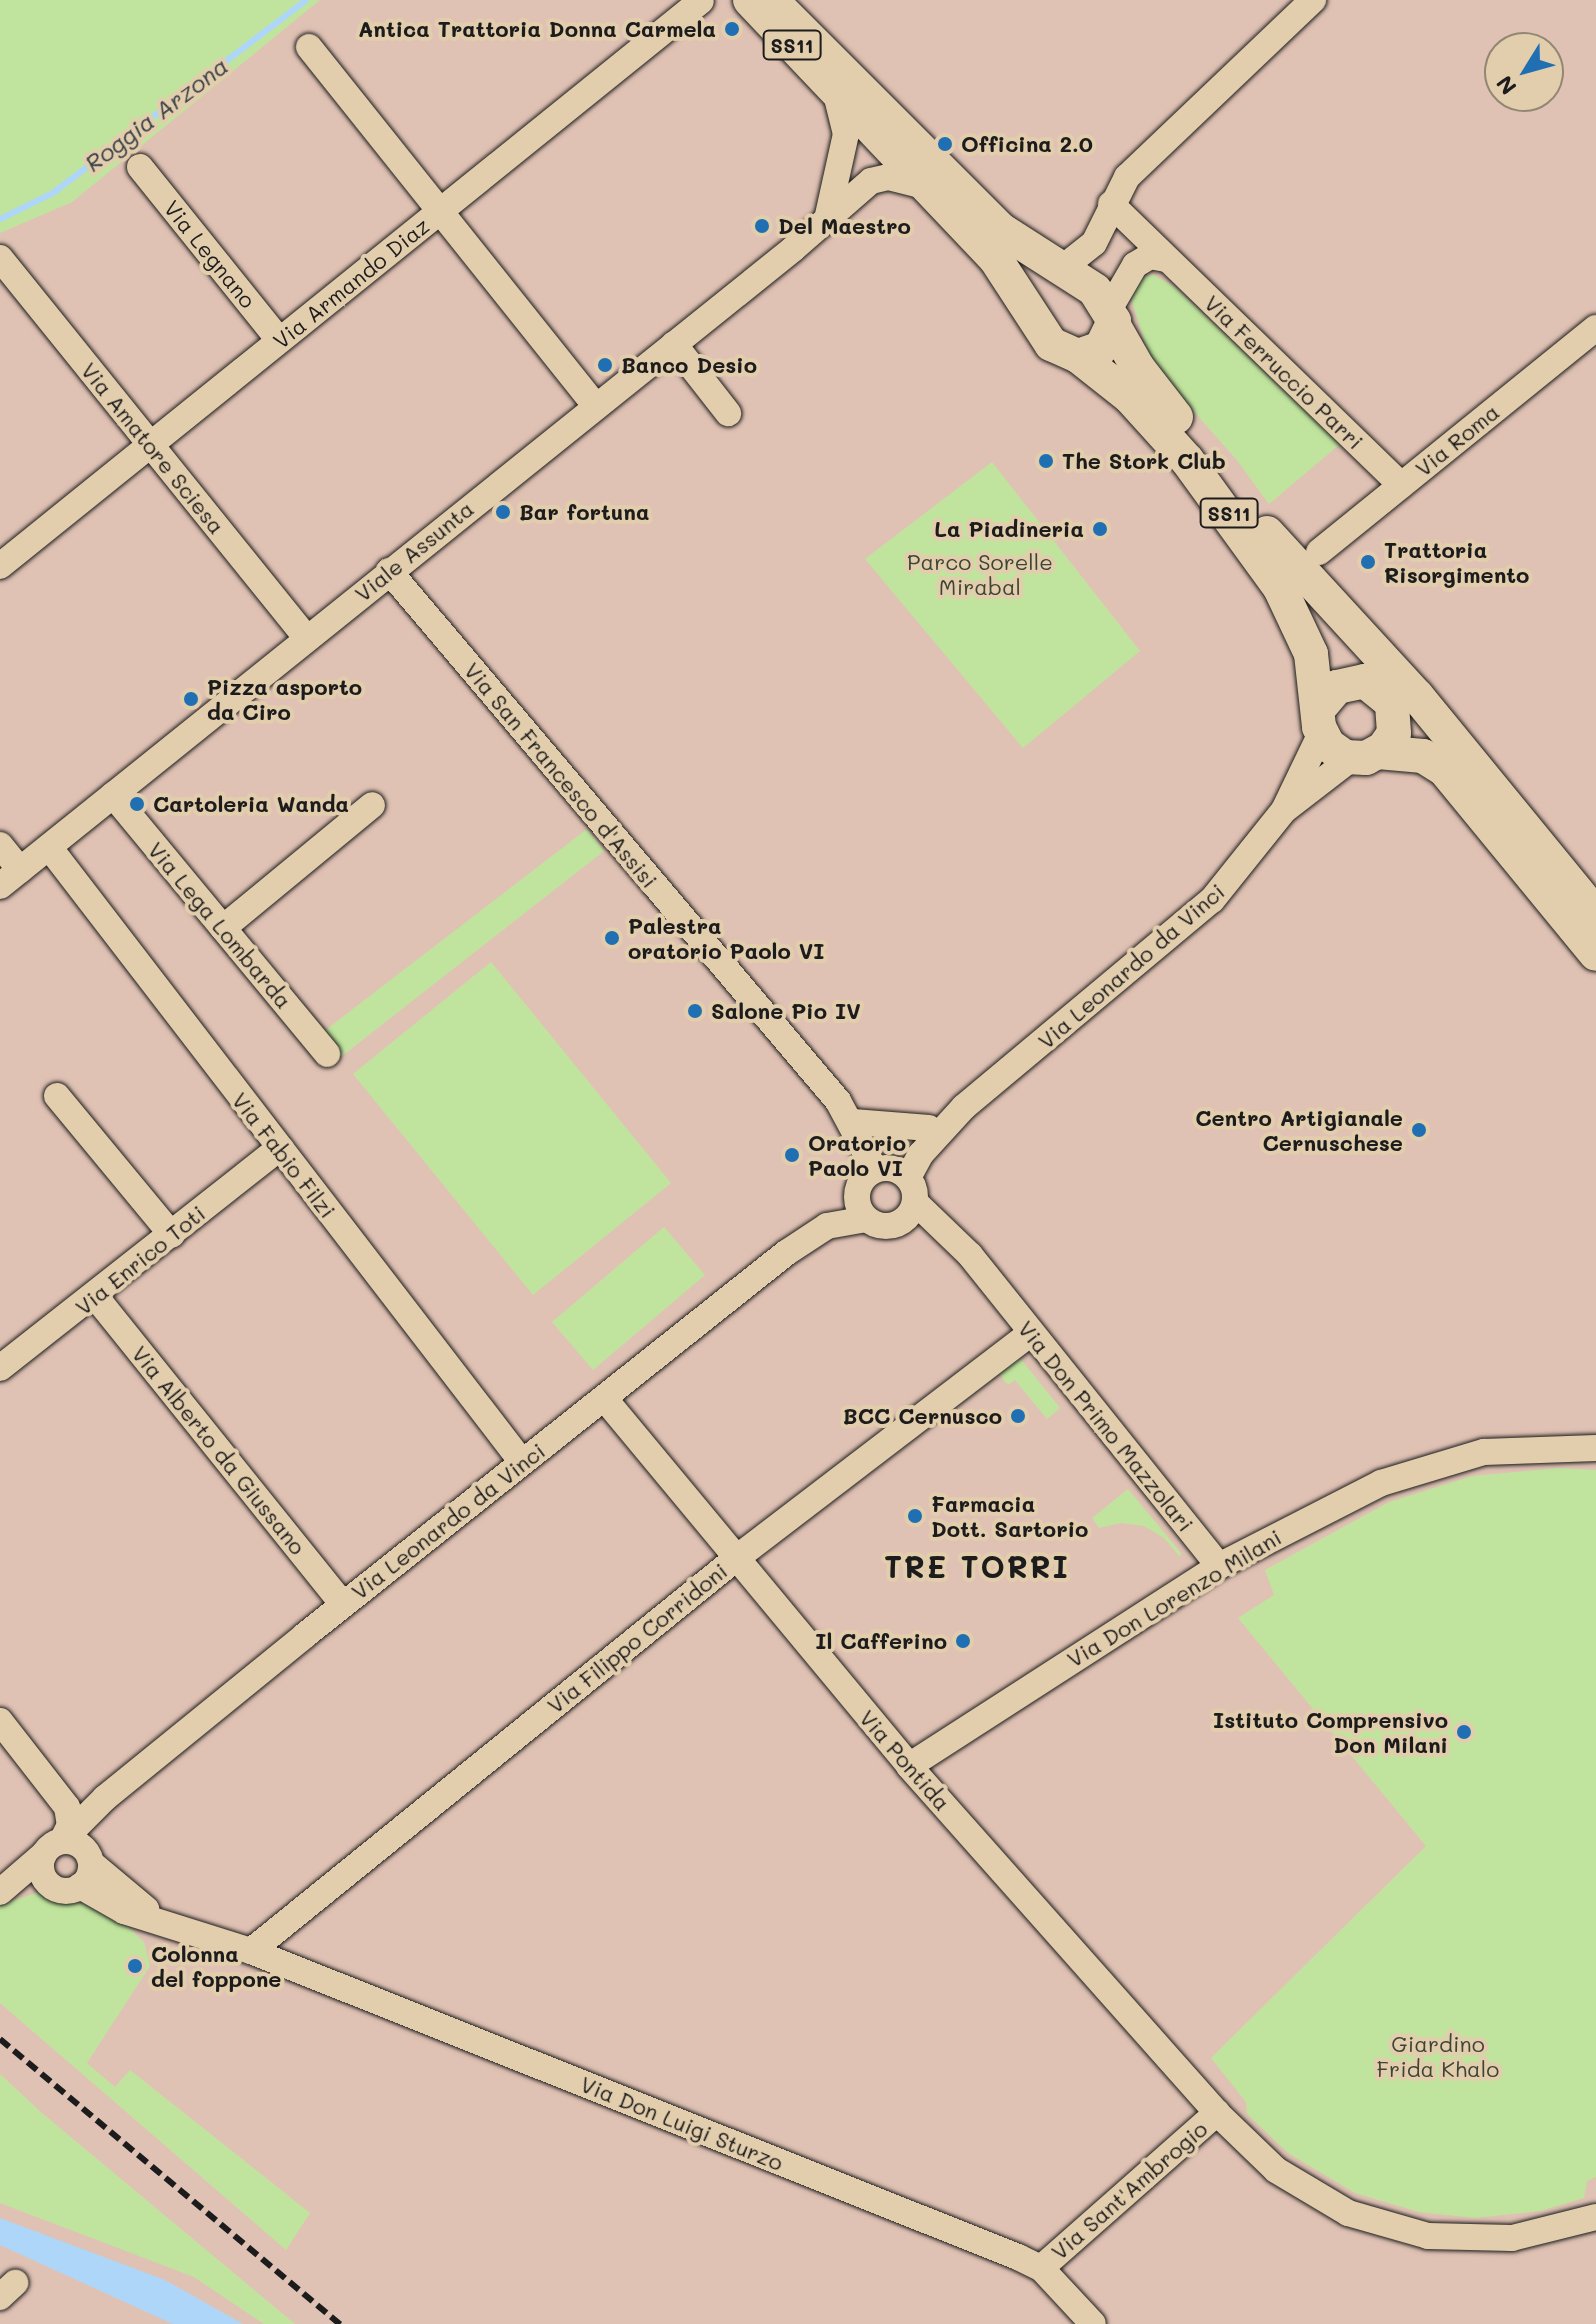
<!DOCTYPE html>
<html>
<head>
<meta charset="utf-8">
<style>
	body { margin:0 }
	#map { position:relative; width:1596px; height:2324px; overflow:hidden; background:#e0c2b4; font-family:Mali,sans-serif }
	div>[style] { position:absolute }
	.green>* { inset:0; background:#c0e49e }
	.water>* { inset:0; background:#aed6f8 }
	.stream>* { height:6px; margin:-3px; padding:0 3px; transform-origin:3px; border-radius:3px; background:#aed6f8 }
	.roads { filter:drop-shadow(0 0 2px #1c1c1c) drop-shadow(0 0 2px #1c1c1c) }
	.minor>* { height:26px; margin:-13px; padding:0 13px; transform-origin:13px; border-radius:13px; background:#e2cdac }
	.minor>.ring { margin:-13px; padding:0; box-sizing:content-box; background:none; border:26px solid #e2cdac; border-radius:50% }
	.major>* { height:34px; margin:-17px; padding:0 17px; transform-origin:17px; border-radius:17px; background:#e2cdac }
	.rail>* { height:6px; margin-top:-3px; transform-origin:0; background:repeating-linear-gradient(90deg,#1c1c1c 0 12px,transparent 0 18px) }
	.dots>* { width:22px; height:22px; translate:-50% -50%; box-sizing:border-box; border:4px solid #e2cdac; border-radius:50% }
	span { translate:-50% -50%; white-space:nowrap; text-align:center; line-height:1.15; -webkit-text-stroke:8px #e2cdac; paint-order:stroke }
	.shield-label span { padding:2px 6px; background:#e2cdac; border:2px solid; border-radius:6px; -webkit-text-stroke-width:0 }
	.shield-label { font-size:20px; color:#1c1c1c; font-weight:700 }
	.poi-label { font-size:22px; color:#1c1c1c; font-weight:700 }
	.right { translate:-100% -50%; text-align:right }
	.left { translate:0 -50%; text-align:left }
	.street-label { font-size:22px; color:#1c1c1c }
	.park-label { font-size:22px; color:#3d4436 }
	.water-label { font-size:24px; color:#394148; font-style:italic }
	.district-label { font-size:30px; color:#1c1c1c; font-weight:700; letter-spacing:2px }
	.north { position:absolute; left:1484px; top:32px; width:80px; height:80px; box-sizing:border-box; background:#e2cdac; border:2px solid #938672; border-radius:50%; rotate:233deg; font-size:22px; font-weight:700; line-height:32px; text-align:center; color:#1c1c1c }
	.north::after { content:''; display:block; margin:auto; width:28px; height:36px; background:#1f6fb2; clip-path:polygon(50% 0,100% 100%,50% 72%,0 100%) }
</style>
</head>
<body>
<div id="map">
	<div class="green">
		<i style="clip-path:polygon(0 0,320px 0,72px 202px,0 233px)"></i>
		<i style="clip-path:polygon(1152px 274px,1175px 287px,1340px 444px,1269px 504px,1236px 459px,1151px 363px,1130px 295px,1142px 278px)"></i>
		<i style="clip-path:polygon(992px 462px,1140px 651px,1023px 748px,865px 559px)"></i>
		<i style="clip-path:polygon(587px 829px,604px 851px,342px 1056px,323px 1032px)"></i>
		<i style="clip-path:polygon(491px 962px,671px 1183px,533px 1295px,353px 1074px)"></i>
		<i style="clip-path:polygon(664px 1227px,705px 1275px,593px 1370px,552px 1322px)"></i>
		<i style="clip-path:polygon(1020px 1358px,1060px 1408px,1047px 1419px,1015px 1380px,1008px 1385px,999px 1374px)"></i>
		<i style="clip-path:polygon(1559px 1468px,1596px 1470px,1596px 2177px,1587px 2181px,1584px 2198px,1541px 2211px,1475px 2218px,1419px 2212px,1355px 2193px,1288px 2153px,1247px 2114px,1246px 2102px,1211px 2058px,1426px 1846px,1238px 1618px,1274px 1595px,1265px 1570px,1389px 1502px,1472px 1476px)"></i>
		<i style="clip-path:polygon(1128px 1489px,1181px 1553px,1180px 1557px,1164px 1538px,1144px 1526px,1121px 1523px,1099px 1528px,1092px 1518px)"></i>
		<i style="clip-path:polygon(39px 1892px,86px 1898px,115px 1914px,144px 1942px,150px 1966px,87px 2063px,115px 2087px,130px 2070px,310px 2213px,286px 2250px,0 2003px,0 1905px)"></i>
		<i style="clip-path:polygon(0 2074px,42px 2113px,295px 2324px,264px 2324px,194px 2277px,0 2203px)"></i>
	</div>
	<div class="water">
		<i style="clip-path:polygon(0 2218px,165px 2280px,243px 2324px,173px 2324px,0 2245px)"></i>
	</div>
	<div class="stream">
		<i style="left:0;top:219px;width:59px;rotate:-26.1deg"></i>
		<i style="left:53px;top:193px;width:318px;rotate:-37.3deg"></i>
	</div>
	<div class="roads">
		<div class="minor">
			<i style="left:309px;top:47px;width:460px;rotate:51.4deg"></i>
			<i style="left:140px;top:167px;width:222px;rotate:51.2deg"></i>
			<i style="left:1111px;top:204px;width:404px;rotate:44.1deg"></i>
			<i style="left:828px;top:215px;width:83px;rotate:-77.5deg"></i>
			<i style="left:846px;top:134px;width:41px;rotate:-104deg"></i>
			<i style="left:0;top:258px;width:489px;rotate:51.1deg"></i>
			<i style="left:1060px;top:270px;width:43px;rotate:-38.5deg"></i>
			<i style="left:1094px;top:243px;width:74px;rotate:-63.4deg"></i>
			<i style="left:1127px;top:177px;width:257px;rotate:-43.6deg"></i>
			<i style="left:1110px;top:308px;width:50px;rotate:-59.8deg"></i>
			<i style="left:1135px;top:265px;width:17px;rotate:-31deg"></i>
			<i style="left:1150px;top:256px;width:16px;rotate:11deg"></i>
			<i style="left:674px;top:344px;width:88px;rotate:52deg"></i>
			<i style="left:1319px;top:552px;width:356px;rotate:-39deg"></i>
			<i style="left:0;top:566px;width:900px;rotate:-38.87deg"></i>
			<i style="left:389px;top:571px;width:695px;rotate:49.73deg"></i>
			<i style="left:838px;top:1101px;width:78px;rotate:61.8deg"></i>
			<i style="left:113px;top:795px;width:336px;rotate:50.4deg"></i>
			<i style="left:1287px;top:808px;width:82px;rotate:-37.6deg"></i>
			<i style="left:0;top:845px;width:32px;rotate:51deg"></i>
			<i style="left:49px;top:847px;width:776px;rotate:52.44deg"></i>
			<i style="left:0;top:886px;width:1017px;rotate:-38.77deg"></i>
			<i style="left:793px;top:249px;width:103px;rotate:-41.1deg"></i>
			<i style="left:871px;top:181px;width:17px;rotate:-13deg"></i>
			<i style="left:888px;top:177px;width:41px;rotate:14deg"></i>
			<i style="left:223px;top:928px;width:193px;rotate:-39.5deg"></i>
			<i style="left:57px;top:1096px;width:180px;rotate:50.4deg"></i>
			<i style="left:853px;top:1122px;width:76px;rotate:4.5deg"></i>
			<i class="ring" style="left:857px;top:1168px;width:32px;height:32px"></i>
			<i style="left:908px;top:1178px;width:26px;rotate:-62deg"></i>
			<i style="left:920px;top:1155px;width:65px;rotate:-47.5deg"></i>
			<i style="left:964px;top:1107px;width:323px;rotate:-39.9deg"></i>
			<i style="left:1212px;top:900px;width:115px;rotate:-51.3deg"></i>
			<i style="left:1284px;top:810px;width:85px;rotate:-64.3deg"></i>
			<i style="left:916px;top:1203px;width:75px;rotate:43.9deg"></i>
			<i style="left:970px;top:1255px;width:398px;rotate:51.3deg"></i>
			<i style="left:95px;top:1296px;width:396px;rotate:51.2deg"></i>
			<i style="left:0;top:1368px;width:354px;rotate:-38.2deg"></i>
			<i style="left:604px;top:1398px;width:478px;rotate:50.3deg"></i>
			<i style="left:909px;top:1766px;width:464px;rotate:48.4deg"></i>
			<i style="left:1217px;top:2113px;width:82px;rotate:44deg"></i>
			<i style="left:1276px;top:2170px;width:84px;rotate:30.8deg"></i>
			<i style="left:1348px;top:2213px;width:83px;rotate:16deg"></i>
			<i style="left:1428px;top:2236px;width:84px;rotate:1.4deg"></i>
			<i style="left:1512px;top:2238px;width:87px;rotate:-14deg"></i>
			<i style="left:0;top:1721px;width:109px;rotate:52.1deg"></i>
			<i style="left:67px;top:1807px;width:18px;rotate:81deg"></i>
			<i style="left:70px;top:1825px;width:18px;rotate:117deg"></i>
			<i style="left:909px;top:1766px;width:369px;rotate:-32.8deg"></i>
			<i style="left:1219px;top:1566px;width:182px;rotate:-27.1deg"></i>
			<i style="left:1381px;top:1483px;width:108px;rotate:-16.8deg"></i>
			<i style="left:1484px;top:1452px;width:112px;rotate:-2deg"></i>
			<i style="left:62px;top:1841px;width:61px;rotate:-45deg"></i>
			<i style="left:105px;top:1798px;width:257px;rotate:-39.1deg"></i>
			<i style="left:304px;top:1636px;width:616px;rotate:-38.47deg"></i>
			<i style="left:786px;top:1253px;width:49px;rotate:-33.4deg"></i>
			<i style="left:827px;top:1226px;width:40px;rotate:-10deg"></i>
			<i class="ring" style="left:41px;top:1841px;width:24px;height:24px"></i>
			<i style="left:91px;top:1863px;width:72px;rotate:39.9deg"></i>
			<i style="left:80px;top:1886px;width:51px;rotate:29.6deg"></i>
			<i style="left:124px;top:1911px;width:133px;rotate:17.5deg"></i>
			<i style="left:251px;top:1951px;width:826px;rotate:21.75deg"></i>
			<i style="left:1018px;top:2257px;width:25px;rotate:26deg"></i>
			<i style="left:1041px;top:2268px;width:76px;rotate:47.1deg"></i>
			<i style="left:0;top:1892px;width:58px;rotate:-40.8deg"></i>
			<i style="left:251px;top:1951px;width:621px;rotate:-38.99deg"></i>
			<i style="left:734px;top:1560px;width:372px;rotate:-37.4deg"></i>
			<i style="left:1041px;top:2268px;width:235px;rotate:-41.4deg"></i>
			<i style="left:0;top:2297px;width:21px;rotate:-43deg"></i>
		</div>
		<div class="major">
			<i style="left:750px;top:0;width:356px;rotate:46.5deg"></i>
			<i style="left:995px;top:258px;width:103px;rotate:56.9deg"></i>
			<i style="left:1051px;top:344px;width:30px;rotate:24deg"></i>
			<i style="left:1078px;top:356px;width:24px;rotate:-19deg"></i>
			<i style="left:1101px;top:348px;width:30px;rotate:-64deg"></i>
			<i style="left:1114px;top:321px;width:36px;rotate:-122deg"></i>
			<i style="left:1095px;top:290px;width:112px;rotate:-147.4deg"></i>
			<i style="left:1001px;top:230px;width:325px;rotate:-135deg"></i>
			<i style="left:1114px;top:326px;width:48px;rotate:60.3deg"></i>
			<i style="left:1138px;top:368px;width:62px;rotate:52.2deg"></i>
			<i style="left:1078px;top:356px;width:66px;rotate:38.3deg"></i>
			<i style="left:1130px;top:397px;width:85px;rotate:47.9deg"></i>
			<i style="left:1187px;top:460px;width:158px;rotate:54deg"></i>
			<i style="left:1280px;top:588px;width:73px;rotate:64.8deg"></i>
			<i style="left:1311px;top:654px;width:73px;rotate:83.7deg"></i>
			<i style="left:1319px;top:727px;width:20px;rotate:63deg"></i>
			<i style="left:1328px;top:745px;width:21px;rotate:35deg"></i>
			<i style="left:1345px;top:757px;width:21px;rotate:3deg"></i>
			<i style="left:1366px;top:758px;width:19px;rotate:-28deg"></i>
			<i style="left:1383px;top:749px;width:19px;rotate:-55deg"></i>
			<i style="left:1394px;top:733px;width:30px;rotate:-94deg"></i>
			<i style="left:1392px;top:703px;width:35px;rotate:-141deg"></i>
			<i style="left:1365px;top:681px;width:29px;rotate:168deg"></i>
			<i style="left:1337px;top:687px;width:26px;rotate:130deg"></i>
			<i style="left:1267px;top:533px;width:222px;rotate:47.4deg"></i>
			<i style="left:1417px;top:696px;width:283px;rotate:50.7deg"></i>
			<i style="left:1378px;top:752px;width:45px;rotate:5.1deg"></i>
			<i style="left:1423px;top:756px;width:25px;rotate:32deg"></i>
			<i style="left:1444px;top:769px;width:239px;rotate:50.6deg"></i>
		</div>
	</div>
	<div class="rail">
		<i style="left:0;top:2039px;width:444px;rotate:40deg"></i>
	</div>
	<div class="dots">
		<i style="left:732px;top:29px;background:#1f6fb2"></i>
		<i style="left:945px;top:144px;background:#1f6fb2"></i>
		<i style="left:762px;top:226px;background:#1f6fb2"></i>
		<i style="left:605px;top:365px;background:#1f6fb2"></i>
		<i style="left:1046px;top:461px;background:#1f6fb2"></i>
		<i style="left:503px;top:512px;background:#1f6fb2"></i>
		<i style="left:1100px;top:529px;background:#1f6fb2"></i>
		<i style="left:1368px;top:562px;background:#1f6fb2"></i>
		<i style="left:191px;top:699px;background:#1f6fb2"></i>
		<i style="left:137px;top:804px;background:#1f6fb2"></i>
		<i style="left:612px;top:938px;background:#1f6fb2"></i>
		<i style="left:695px;top:1011px;background:#1f6fb2"></i>
		<i style="left:1419px;top:1130px;background:#1f6fb2"></i>
		<i style="left:792px;top:1155px;background:#1f6fb2"></i>
		<i style="left:1018px;top:1416px;background:#1f6fb2"></i>
		<i style="left:915px;top:1516px;background:#1f6fb2"></i>
		<i style="left:963px;top:1641px;background:#1f6fb2"></i>
		<i style="left:1464px;top:1732px;background:#1f6fb2"></i>
		<i style="left:135px;top:1966px;background:#1f6fb2"></i>
	</div>
	<div class="shield-label">
		<span style="left:792px;top:45px">SS11</span>
		<span style="left:1229px;top:513px">SS11</span>
	</div>
	<div class="poi-label">
		<span class="right" style="left:716px;top:29px">Antica Trattoria Donna Carmela</span>
		<span class="left" style="left:961px;top:144px">Officina 2.0</span>
		<span class="left" style="left:778px;top:226px">Del Maestro</span>
		<span class="left" style="left:621px;top:365px">Banco Desio</span>
		<span class="left" style="left:1062px;top:461px">The Stork Club</span>
		<span class="left" style="left:519px;top:512px">Bar fortuna</span>
		<span class="right" style="left:1084px;top:529px">La Piadineria</span>
		<span class="left" style="left:1384px;top:562px">Trattoria<br>Risorgimento</span>
		<span class="left" style="left:207px;top:699px">Pizza asporto<br>da Ciro</span>
		<span class="left" style="left:153px;top:804px">Cartoleria Wanda</span>
		<span class="left" style="left:628px;top:938px">Palestra<br>oratorio Paolo VI</span>
		<span class="left" style="left:711px;top:1011px">Salone Pio IV</span>
		<span class="right" style="left:1403px;top:1130px">Centro Artigianale<br>Cernuschese</span>
		<span class="left" style="left:808px;top:1155px">Oratorio<br>Paolo VI</span>
		<span class="right" style="left:1002px;top:1416px">BCC Cernusco</span>
		<span class="left" style="left:931px;top:1516px">Farmacia<br>Dott. Sartorio</span>
		<span class="right" style="left:947px;top:1641px">Il Cafferino</span>
		<span class="right" style="left:1448px;top:1732px">Istituto Comprensivo<br>Don Milani</span>
		<span class="left" style="left:151px;top:1966px">Colonna<br>del foppone</span>
	</div>
	<div class="street-label">
		<span style="left:210px;top:254px;rotate:51deg">Via Legnano</span>
		<span style="left:351px;top:283px;rotate:-39deg">Via Armando Diaz</span>
		<span style="left:1284px;top:372px;rotate:44deg">Via Ferruccio Parri</span>
		<span style="left:1457px;top:440px;rotate:-39deg">Via Roma</span>
		<span style="left:153px;top:448px;rotate:51deg">Via Amatore Sciesa</span>
		<span style="left:414px;top:551px;rotate:-39deg">Viale Assunta</span>
		<span style="left:561px;top:775px;rotate:50deg">Via San Francesco d'Assisi</span>
		<span style="left:220px;top:925px;rotate:50deg">Via Lega Lombarda</span>
		<span style="left:1131px;top:966px;rotate:-41deg">Via Leonardo da Vinci</span>
		<span style="left:284px;top:1155px;rotate:52deg">Via Fabio Filzi</span>
		<span style="left:140px;top:1260px;rotate:-39deg">Via Enrico Toti</span>
		<span style="left:1106px;top:1426px;rotate:51deg">Via Don Primo Mazzolari</span>
		<span style="left:219px;top:1450px;rotate:51deg">Via Alberto da Giussano</span>
		<span style="left:448px;top:1521px;rotate:-38deg">Via Leonardo da Vinci</span>
		<span style="left:1174px;top:1598px;rotate:-31deg">Via Don Lorenzo Milani</span>
		<span style="left:637px;top:1638px;rotate:-39deg">Via Filippo Corridoni</span>
		<span style="left:905px;top:1760px;rotate:49deg">Via Pontida</span>
		<span style="left:682px;top:2123px;rotate:22deg">Via Don Luigi Sturzo</span>
		<span style="left:1129px;top:2190px;rotate:-41deg">Via Sant'Ambrogio</span>
	</div>
	<div class="park-label">
		<span style="left:980px;top:574px">Parco Sorelle<br>Mirabal</span>
		<span style="left:1438px;top:2056px">Giardino<br>Frida Khalo</span>
	</div>
	<div class="water-label">
		<span style="left:156px;top:114px;rotate:-37deg">Roggia Arzona</span>
	</div>
	<div class="district-label">
		<span style="left:977px;top:1566px">TRE TORRI</span>
	</div>
	<div class="north">N</div>
</div>
</body>
</html>
